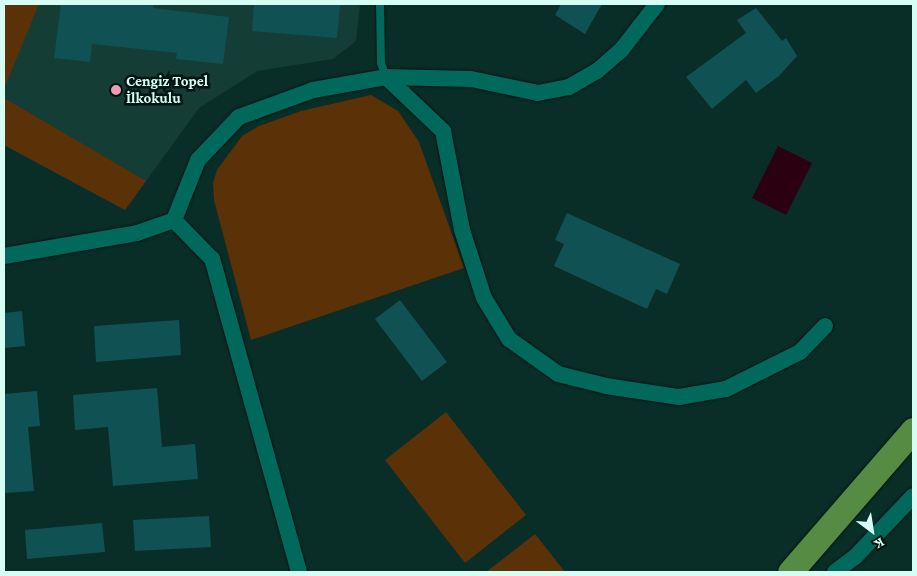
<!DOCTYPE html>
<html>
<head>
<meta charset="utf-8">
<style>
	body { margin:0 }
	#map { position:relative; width:917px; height:576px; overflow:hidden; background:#092e27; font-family:"Crimson Pro",serif }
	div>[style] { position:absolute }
	.built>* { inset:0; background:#143d36 }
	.green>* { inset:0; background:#5b3107 }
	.water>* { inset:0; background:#2b0011 }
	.building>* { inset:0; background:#105154 }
	.roads { filter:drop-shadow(0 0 1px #051310) drop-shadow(0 0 1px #051310) }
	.service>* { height:8px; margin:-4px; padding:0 4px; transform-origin:4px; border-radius:4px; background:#00695b }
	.minor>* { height:16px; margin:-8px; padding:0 8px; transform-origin:8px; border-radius:8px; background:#00695b }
	.primary>* { height:25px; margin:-12.5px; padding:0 12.5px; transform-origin:12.5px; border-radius:12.5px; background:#558b42 }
	.dots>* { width:14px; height:14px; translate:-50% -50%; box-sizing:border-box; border:2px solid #001410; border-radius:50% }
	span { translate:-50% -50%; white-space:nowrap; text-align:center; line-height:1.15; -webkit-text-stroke:5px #001410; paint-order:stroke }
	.poi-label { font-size:15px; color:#d6fef4; font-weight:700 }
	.left { translate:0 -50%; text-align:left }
	.frame { position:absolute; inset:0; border:5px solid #d6fef4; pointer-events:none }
	.north { position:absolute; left:847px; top:506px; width:50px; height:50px; -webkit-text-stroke:4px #001410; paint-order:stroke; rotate:149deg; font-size:14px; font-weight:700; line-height:20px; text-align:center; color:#d6fef4 }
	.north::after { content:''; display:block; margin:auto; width:18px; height:22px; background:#d6fef4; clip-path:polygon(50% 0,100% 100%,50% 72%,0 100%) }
</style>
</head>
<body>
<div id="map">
	<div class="built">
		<i style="clip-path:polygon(4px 4px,360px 4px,356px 41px,333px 59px,257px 71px,199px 108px,125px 210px,4px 145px)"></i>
	</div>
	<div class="green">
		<i style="clip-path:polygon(4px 4px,39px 4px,4px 89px)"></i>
		<i style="clip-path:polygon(371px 95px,398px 111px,419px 142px,464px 268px,251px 340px,214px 200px,213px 183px,217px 170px,242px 136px,259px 126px,301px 111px)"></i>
		<i style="clip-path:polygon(4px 98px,146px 181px,125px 210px,4px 145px)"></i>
		<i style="clip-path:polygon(446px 412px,526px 515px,465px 563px,385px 460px)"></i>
		<i style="clip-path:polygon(535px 534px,565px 572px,486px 572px)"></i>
	</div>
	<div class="water">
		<i style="clip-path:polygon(778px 146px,812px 163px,786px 215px,752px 198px)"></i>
	</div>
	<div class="building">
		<i style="clip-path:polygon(61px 4px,154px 4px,153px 8px,229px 17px,223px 64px,176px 59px,177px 53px,92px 44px,90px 62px,54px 58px)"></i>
		<i style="clip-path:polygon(254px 4px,340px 4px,337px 38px,252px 31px)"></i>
		<i style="clip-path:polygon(561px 4px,602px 4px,585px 34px,555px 15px)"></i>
		<i style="clip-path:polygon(756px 8px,782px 41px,786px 38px,797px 56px,779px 76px,756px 93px,746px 80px,712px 109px,686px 77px,746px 33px,737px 20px)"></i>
		<i style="clip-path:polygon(567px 213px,680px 264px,667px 294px,656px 289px,647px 309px,554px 266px,564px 244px,555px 240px)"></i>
		<i style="clip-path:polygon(400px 300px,447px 362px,422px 381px,375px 319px)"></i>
		<i style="clip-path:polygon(22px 311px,25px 346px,4px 348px,4px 313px)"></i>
		<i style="clip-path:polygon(179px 320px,181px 355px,96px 362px,94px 326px)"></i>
		<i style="clip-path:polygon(157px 388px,162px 447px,195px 444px,198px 479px,113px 486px,108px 427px,75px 430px,73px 395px)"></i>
		<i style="clip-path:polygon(37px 391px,40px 426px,28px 427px,34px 491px,4px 493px,4px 394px)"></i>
		<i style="clip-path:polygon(209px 516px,211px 547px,135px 551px,133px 520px)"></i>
		<i style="clip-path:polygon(102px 523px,105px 552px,27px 559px,25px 530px)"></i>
	</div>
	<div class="roads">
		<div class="service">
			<i style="left:380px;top:4px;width:59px;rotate:89deg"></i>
			<i style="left:381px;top:63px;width:15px;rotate:70deg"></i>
		</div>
		<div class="minor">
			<i style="left:386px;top:77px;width:79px;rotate:43.5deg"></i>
			<i style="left:443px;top:131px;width:101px;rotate:79.1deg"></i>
			<i style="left:462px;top:230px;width:71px;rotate:72.1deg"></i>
			<i style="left:484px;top:298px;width:48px;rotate:58.6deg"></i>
			<i style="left:509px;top:339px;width:60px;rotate:35.5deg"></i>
			<i style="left:558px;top:374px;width:49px;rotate:14deg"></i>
			<i style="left:606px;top:386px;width:74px;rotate:8.6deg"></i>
			<i style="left:679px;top:397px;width:48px;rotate:-9.7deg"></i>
			<i style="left:726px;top:389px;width:83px;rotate:-26.6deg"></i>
			<i style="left:800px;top:352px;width:36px;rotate:-46deg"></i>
			<i style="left:4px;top:256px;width:135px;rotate:-9.8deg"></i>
			<i style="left:137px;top:233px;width:39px;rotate:-19deg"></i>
			<i style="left:299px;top:572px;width:325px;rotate:-105.5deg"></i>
			<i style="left:212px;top:259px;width:54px;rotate:-134.3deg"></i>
			<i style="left:174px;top:220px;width:65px;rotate:-68.2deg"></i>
			<i style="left:198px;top:160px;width:59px;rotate:-46.4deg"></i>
			<i style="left:239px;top:117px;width:79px;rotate:-20deg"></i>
			<i style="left:313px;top:90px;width:74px;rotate:-10.1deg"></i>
			<i style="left:386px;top:77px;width:85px;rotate:1.3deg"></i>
			<i style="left:471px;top:79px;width:68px;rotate:11.8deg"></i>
			<i style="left:538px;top:93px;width:32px;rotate:-11deg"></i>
			<i style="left:569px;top:87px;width:32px;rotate:-30deg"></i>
			<i style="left:597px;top:71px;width:33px;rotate:-41deg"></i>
			<i style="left:622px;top:49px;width:57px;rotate:-52.1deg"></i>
			<i style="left:835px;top:572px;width:25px;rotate:-37deg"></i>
			<i style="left:855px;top:557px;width:84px;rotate:-46.4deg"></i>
		</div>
		<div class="primary">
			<i style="left:790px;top:572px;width:188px;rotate:-49.1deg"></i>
		</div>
	</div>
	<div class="dots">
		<i style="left:116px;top:90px;background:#f09ab6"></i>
	</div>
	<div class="poi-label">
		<span class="left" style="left:126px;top:90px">Cengiz Topel<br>İlkokulu</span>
	</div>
	<div class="frame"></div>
	<div class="north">K</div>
</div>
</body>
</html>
